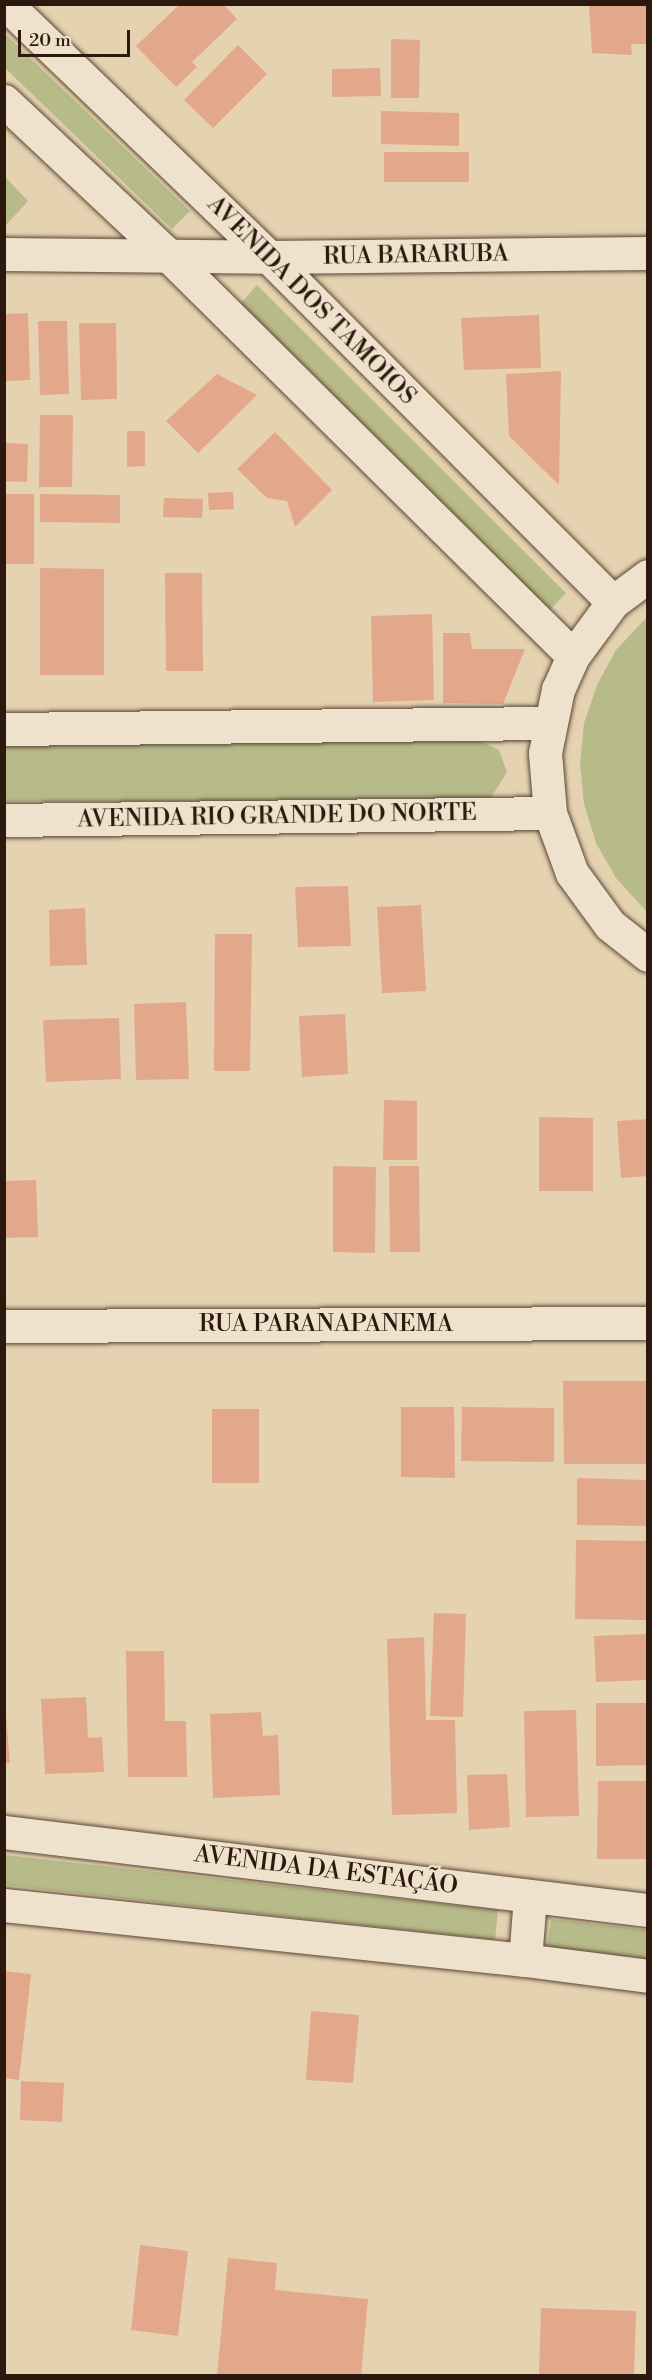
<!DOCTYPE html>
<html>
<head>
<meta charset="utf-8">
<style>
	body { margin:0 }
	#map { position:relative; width:652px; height:2380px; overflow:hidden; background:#e5d2b0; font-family:"Libre Bodoni",serif }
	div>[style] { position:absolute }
	.green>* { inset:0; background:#b7bb8a }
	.building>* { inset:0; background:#e3a88c }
	.roads { filter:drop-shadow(0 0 2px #5b4636) drop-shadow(0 0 2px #5b4636) }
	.street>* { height:33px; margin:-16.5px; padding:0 16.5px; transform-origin:16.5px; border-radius:16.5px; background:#eee2cc }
	.secondary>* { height:33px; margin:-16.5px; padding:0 16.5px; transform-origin:16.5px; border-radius:16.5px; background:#eee2cc }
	span { translate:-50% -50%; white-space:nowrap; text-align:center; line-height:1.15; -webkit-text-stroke:4.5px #eee2cc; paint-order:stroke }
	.street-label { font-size:24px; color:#2d180d }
	.frame { position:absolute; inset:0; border:6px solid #2d180d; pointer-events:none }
	.scale { position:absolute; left:18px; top:30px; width:112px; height:27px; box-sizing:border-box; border:3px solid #2d180d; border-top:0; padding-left:8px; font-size:18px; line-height:21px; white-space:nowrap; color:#2d180d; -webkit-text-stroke:4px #eee2cc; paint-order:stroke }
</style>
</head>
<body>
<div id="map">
	<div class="green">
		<i style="clip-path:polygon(4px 33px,190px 211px,172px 229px,5px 68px)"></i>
		<i style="clip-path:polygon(5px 177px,28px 201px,7px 224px,4px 221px)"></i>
		<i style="clip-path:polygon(257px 285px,566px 593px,549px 611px,240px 304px)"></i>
		<i style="clip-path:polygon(647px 617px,647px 912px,616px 878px,596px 843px,584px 804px,580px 764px,584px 723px,597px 685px,616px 650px)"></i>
		<i style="clip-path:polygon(480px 741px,499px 750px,507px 772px,489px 801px,5px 801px,4px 743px)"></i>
		<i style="clip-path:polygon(5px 1855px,498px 1910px,495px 1940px,5px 1885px)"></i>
		<i style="clip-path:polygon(551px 1919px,647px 1930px,647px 1959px,547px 1947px)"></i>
	</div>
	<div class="building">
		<i style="clip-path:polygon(180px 4px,223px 4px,237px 19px,192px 62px,197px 67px,176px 87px,136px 46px)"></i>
		<i style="clip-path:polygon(589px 4px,648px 4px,648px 44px,631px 44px,632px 55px,592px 53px)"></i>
		<i style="clip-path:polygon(391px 39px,420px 40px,419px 98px,391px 98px)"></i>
		<i style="clip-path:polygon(238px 45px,267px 74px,213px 128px,184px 100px)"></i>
		<i style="clip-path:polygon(380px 68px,381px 96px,332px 97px,332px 69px)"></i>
		<i style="clip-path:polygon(381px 111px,459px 113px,459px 146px,381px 144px)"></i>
		<i style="clip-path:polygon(384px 152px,469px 152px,469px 182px,384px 182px)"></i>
		<i style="clip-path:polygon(28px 313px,30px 380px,4px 381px,4px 314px)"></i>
		<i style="clip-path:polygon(539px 315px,541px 368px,464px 370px,461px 318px)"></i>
		<i style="clip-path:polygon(38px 321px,67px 321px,69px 394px,40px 395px)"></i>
		<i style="clip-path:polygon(79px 323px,116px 323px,117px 399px,81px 400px)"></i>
		<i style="clip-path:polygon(561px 371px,559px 485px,509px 436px,506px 374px)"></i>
		<i style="clip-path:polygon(217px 374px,257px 395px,198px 453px,166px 421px)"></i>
		<i style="clip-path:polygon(40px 415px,73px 415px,72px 487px,39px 487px)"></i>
		<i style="clip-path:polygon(127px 431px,145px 431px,145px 466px,127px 467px)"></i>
		<i style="clip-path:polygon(275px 432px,332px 490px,295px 527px,287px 501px,267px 498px,237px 469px)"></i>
		<i style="clip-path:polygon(4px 443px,28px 444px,27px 482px,4px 481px)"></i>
		<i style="clip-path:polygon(233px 492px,234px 509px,209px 510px,208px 493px)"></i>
		<i style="clip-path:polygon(4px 494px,34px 494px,34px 564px,4px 564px)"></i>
		<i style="clip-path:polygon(40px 494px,120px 495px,120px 523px,40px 522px)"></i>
		<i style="clip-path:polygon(164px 498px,203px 499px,202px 518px,163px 517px)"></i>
		<i style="clip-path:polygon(40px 568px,104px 569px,104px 675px,40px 675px)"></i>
		<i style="clip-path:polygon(165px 573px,202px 573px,203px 671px,166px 671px)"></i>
		<i style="clip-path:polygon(432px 614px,434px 700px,373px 702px,371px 616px)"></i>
		<i style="clip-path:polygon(443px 633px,470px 633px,472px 649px,525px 649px,503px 704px,443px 703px)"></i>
		<i style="clip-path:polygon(348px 886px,351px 946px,298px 947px,295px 887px)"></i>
		<i style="clip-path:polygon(421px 905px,426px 991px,382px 993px,377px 907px)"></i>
		<i style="clip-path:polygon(85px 908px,87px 965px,50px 966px,49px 910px)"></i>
		<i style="clip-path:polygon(215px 934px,252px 934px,250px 1071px,214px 1071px)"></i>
		<i style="clip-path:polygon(186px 1002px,189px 1079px,136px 1080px,134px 1004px)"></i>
		<i style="clip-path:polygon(345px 1014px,348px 1074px,302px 1077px,299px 1016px)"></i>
		<i style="clip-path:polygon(119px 1018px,121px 1079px,46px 1082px,43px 1020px)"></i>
		<i style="clip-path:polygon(384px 1100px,417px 1101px,417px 1160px,383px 1160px)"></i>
		<i style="clip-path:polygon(539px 1117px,593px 1118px,593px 1191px,539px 1191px)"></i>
		<i style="clip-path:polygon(648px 1119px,648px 1176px,621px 1178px,617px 1121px)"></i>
		<i style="clip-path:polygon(333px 1166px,376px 1167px,375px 1253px,333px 1252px)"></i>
		<i style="clip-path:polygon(389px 1166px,419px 1166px,420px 1252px,390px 1252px)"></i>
		<i style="clip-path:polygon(36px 1180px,38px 1237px,4px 1238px,4px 1181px)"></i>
		<i style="clip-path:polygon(563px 1381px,648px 1381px,648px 1464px,564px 1464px)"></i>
		<i style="clip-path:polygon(401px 1407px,454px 1407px,455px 1478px,401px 1477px)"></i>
		<i style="clip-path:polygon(462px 1407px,554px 1408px,554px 1462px,461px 1461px)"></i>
		<i style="clip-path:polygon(212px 1409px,259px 1409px,259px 1483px,212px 1483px)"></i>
		<i style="clip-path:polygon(577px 1478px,648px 1480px,648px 1526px,577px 1525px)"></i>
		<i style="clip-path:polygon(576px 1540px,648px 1541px,648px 1620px,575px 1619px)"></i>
		<i style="clip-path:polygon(434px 1613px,466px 1614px,463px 1717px,430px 1716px)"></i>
		<i style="clip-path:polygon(648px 1634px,648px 1680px,596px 1682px,594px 1636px)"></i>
		<i style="clip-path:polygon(424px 1637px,426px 1720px,455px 1720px,457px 1813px,392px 1815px,387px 1639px)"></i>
		<i style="clip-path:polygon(126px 1651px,164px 1651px,165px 1721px,186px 1721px,187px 1777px,128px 1777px)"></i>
		<i style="clip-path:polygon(4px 1692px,10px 1763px,4px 1763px)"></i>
		<i style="clip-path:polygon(86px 1697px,88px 1738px,102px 1737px,104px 1772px,45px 1774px,41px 1699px)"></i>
		<i style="clip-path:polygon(596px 1703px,648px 1703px,648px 1765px,596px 1766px)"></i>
		<i style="clip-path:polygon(576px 1710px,579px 1816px,526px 1817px,524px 1711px)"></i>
		<i style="clip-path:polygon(261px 1712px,263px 1736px,278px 1735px,280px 1795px,213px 1798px,210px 1714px)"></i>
		<i style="clip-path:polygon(507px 1774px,510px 1827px,469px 1830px,467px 1775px)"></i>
		<i style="clip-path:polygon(598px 1781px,648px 1781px,648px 1859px,597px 1859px)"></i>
		<i style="clip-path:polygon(4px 1971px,31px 1974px,19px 2080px,4px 2078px)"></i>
		<i style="clip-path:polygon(311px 2011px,359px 2015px,353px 2083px,306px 2080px)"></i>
		<i style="clip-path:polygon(21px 2081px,64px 2083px,62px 2122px,20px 2120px)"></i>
		<i style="clip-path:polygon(140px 2245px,188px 2251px,178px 2336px,131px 2330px)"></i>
		<i style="clip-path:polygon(228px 2258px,277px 2263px,275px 2290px,368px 2299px,361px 2376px,217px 2376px)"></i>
		<i style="clip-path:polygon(541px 2308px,636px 2311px,634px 2376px,539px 2376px)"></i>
	</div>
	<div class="roads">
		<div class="street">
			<i style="left:4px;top:254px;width:265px;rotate:0.6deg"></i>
			<i style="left:269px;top:257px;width:379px;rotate:-0.6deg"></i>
			<i style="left:4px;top:1326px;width:644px;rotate:-0.27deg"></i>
		</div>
		<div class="secondary">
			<i style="left:6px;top:4px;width:365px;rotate:43.9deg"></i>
			<i style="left:269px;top:257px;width:487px;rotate:45.1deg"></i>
			<i style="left:4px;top:101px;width:228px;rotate:43.2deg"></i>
			<i style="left:170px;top:257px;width:567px;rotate:44.71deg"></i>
			<i style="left:648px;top:576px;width:44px;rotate:143.4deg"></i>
			<i style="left:613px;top:602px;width:67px;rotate:126.5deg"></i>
			<i style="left:573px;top:656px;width:36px;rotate:114deg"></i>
			<i style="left:558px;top:689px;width:65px;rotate:101.5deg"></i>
			<i style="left:545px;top:753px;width:60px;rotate:85.2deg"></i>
			<i style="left:550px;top:813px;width:64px;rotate:69.9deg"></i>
			<i style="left:572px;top:873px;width:64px;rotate:53.8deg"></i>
			<i style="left:610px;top:925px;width:48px;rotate:38.3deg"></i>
			<i style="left:4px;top:729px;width:545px;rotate:-0.63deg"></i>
			<i style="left:4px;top:820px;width:546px;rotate:-0.73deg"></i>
			<i style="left:4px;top:1832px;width:649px;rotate:6.91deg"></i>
			<i style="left:4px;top:1905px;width:524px;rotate:6.03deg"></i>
			<i style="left:525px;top:1960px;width:124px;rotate:7.4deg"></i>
			<i style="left:525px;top:1960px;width:64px;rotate:-85.5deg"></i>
		</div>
	</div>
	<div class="street-label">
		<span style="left:416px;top:256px;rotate:-1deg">RUA BARARUBA</span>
		<span style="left:311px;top:301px;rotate:45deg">AVENIDA DOS TAMOIOS</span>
		<span style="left:277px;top:817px;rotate:-1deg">AVENIDA RIO GRANDE DO NORTE</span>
		<span style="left:326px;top:1325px">RUA PARANAPANEMA</span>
		<span style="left:326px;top:1871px;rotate:7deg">AVENIDA DA ESTAÇÃO</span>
	</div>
	<div class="frame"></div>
	<div class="scale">20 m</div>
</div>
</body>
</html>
